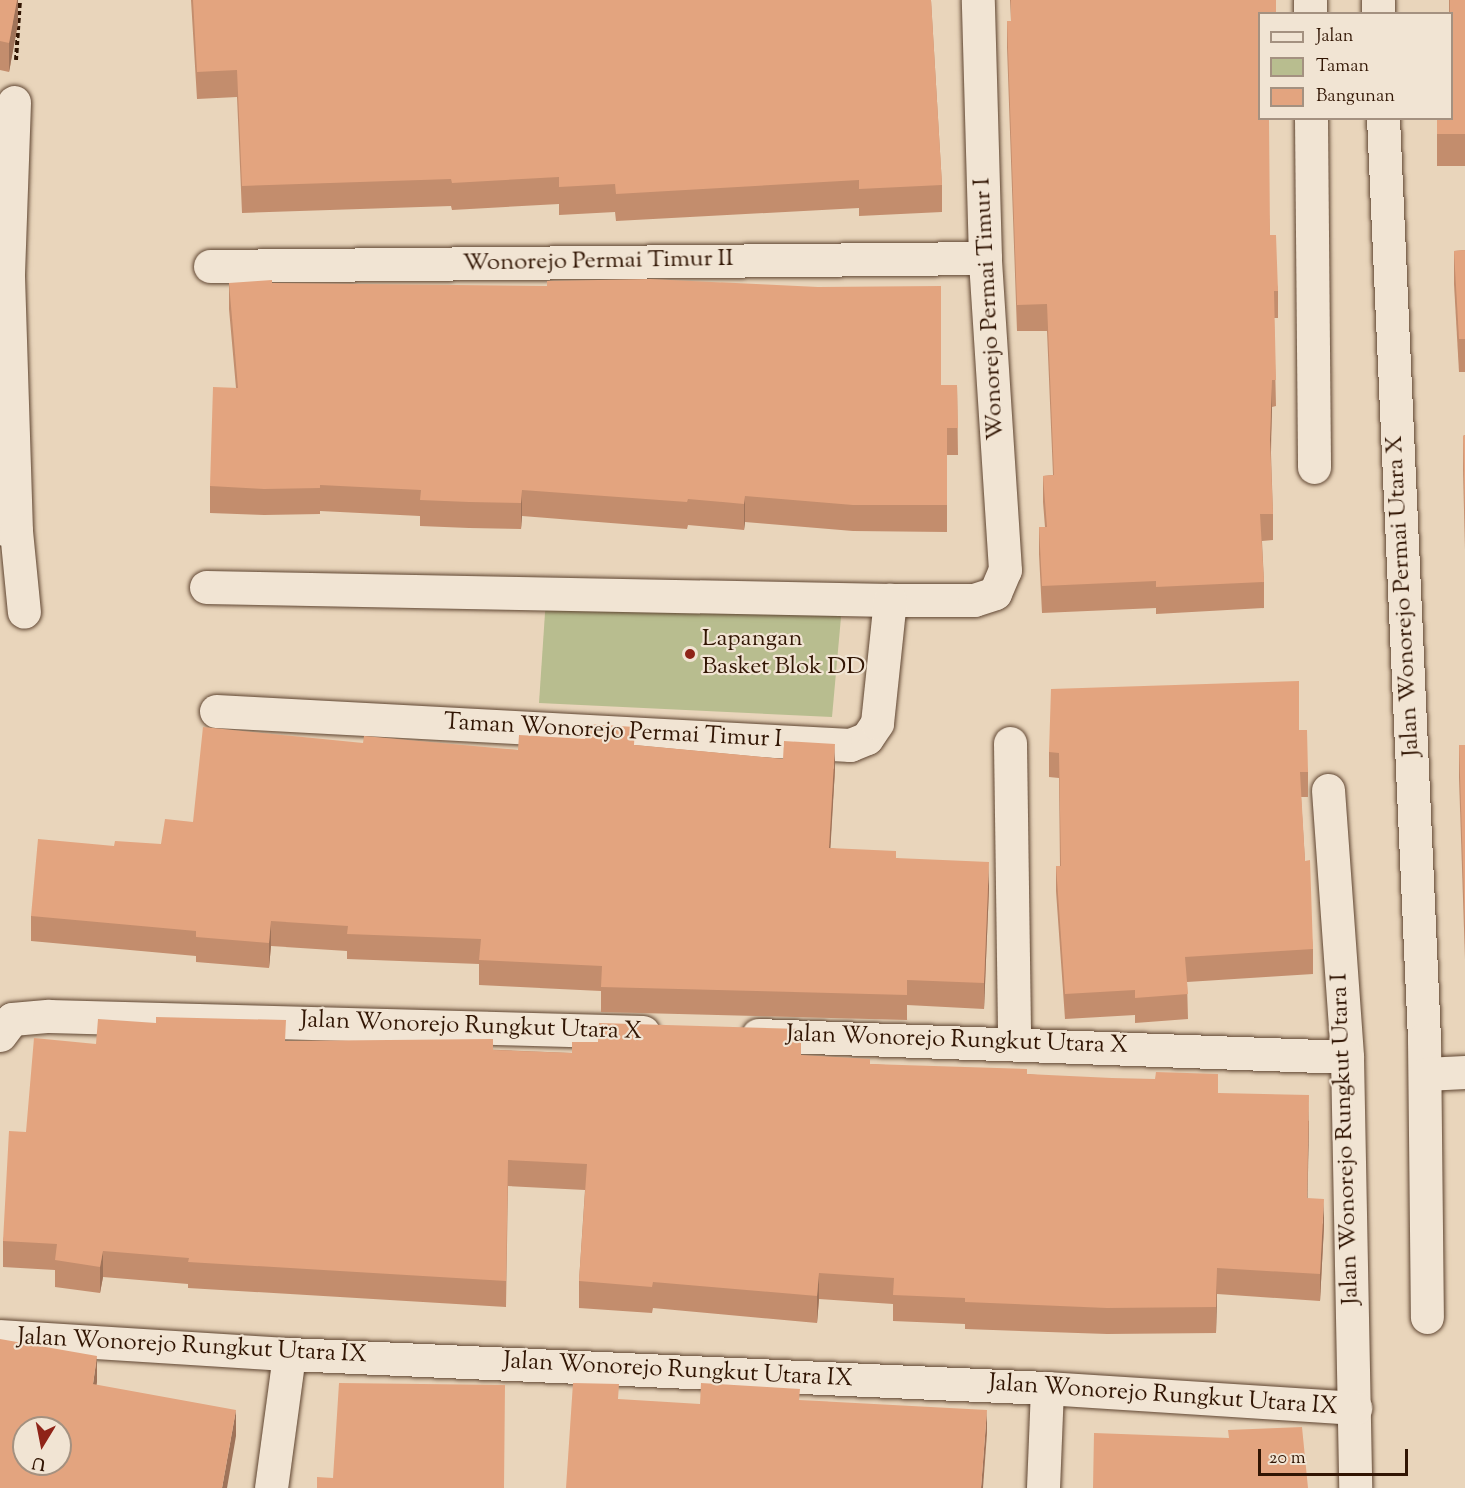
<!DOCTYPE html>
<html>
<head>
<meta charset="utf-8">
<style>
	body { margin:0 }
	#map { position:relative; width:1465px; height:1488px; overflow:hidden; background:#e9d5bb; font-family:"Sorts Mill Goudy",serif }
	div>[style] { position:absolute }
	.green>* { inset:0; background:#b8bd8f }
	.path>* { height:4px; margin-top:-2px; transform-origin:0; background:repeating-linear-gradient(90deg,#311503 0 4.5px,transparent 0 7.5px) }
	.roads { filter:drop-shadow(0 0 2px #5f4531) drop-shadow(0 0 2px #5f4531) }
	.minor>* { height:33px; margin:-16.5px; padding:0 16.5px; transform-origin:16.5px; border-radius:16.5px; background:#f1e4d3 }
	.wall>* { inset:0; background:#c38d6d }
	.shaded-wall>* { inset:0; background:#9f7359 }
	.building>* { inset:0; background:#e3a47f }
	.dots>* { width:16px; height:16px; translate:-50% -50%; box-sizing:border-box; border:3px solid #f1e4d3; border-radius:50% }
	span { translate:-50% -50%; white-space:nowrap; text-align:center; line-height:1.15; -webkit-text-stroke:4.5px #f1e4d3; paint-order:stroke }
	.street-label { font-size:24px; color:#311503 }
	.poi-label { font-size:24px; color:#311503 }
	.left { translate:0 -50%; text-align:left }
	.legend { position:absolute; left:1258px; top:12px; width:195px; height:108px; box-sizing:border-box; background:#f1e4d3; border:2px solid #a49180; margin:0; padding:8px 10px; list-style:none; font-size:18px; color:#311503 }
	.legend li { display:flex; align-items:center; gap:12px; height:30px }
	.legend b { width:30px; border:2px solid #a49180 }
	.north { position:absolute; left:12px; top:1416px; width:60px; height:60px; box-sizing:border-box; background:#f1e4d3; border:2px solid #a49180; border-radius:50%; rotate:190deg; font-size:16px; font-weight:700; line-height:24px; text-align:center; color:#311503 }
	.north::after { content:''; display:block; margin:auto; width:21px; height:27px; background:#8f2418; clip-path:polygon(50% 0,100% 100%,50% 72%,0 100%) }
	.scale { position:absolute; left:1258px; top:1449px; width:150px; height:27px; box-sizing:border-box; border:3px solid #311503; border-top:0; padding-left:8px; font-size:18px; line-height:21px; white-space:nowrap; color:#311503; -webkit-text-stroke:4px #f1e4d3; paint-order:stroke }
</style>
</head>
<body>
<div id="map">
	<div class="green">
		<i style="clip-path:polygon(546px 598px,842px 606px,832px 717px,539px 703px)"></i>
	</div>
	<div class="path">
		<i style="left:16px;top:60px;width:60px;rotate:-86.2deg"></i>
	</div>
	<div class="roads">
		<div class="minor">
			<i style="left:1310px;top:0;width:14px;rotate:90deg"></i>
			<i style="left:1378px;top:0;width:14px;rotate:90deg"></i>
			<i style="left:1311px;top:118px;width:349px;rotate:89.5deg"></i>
			<i style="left:1383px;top:118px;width:922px;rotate:87.45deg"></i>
			<i style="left:1424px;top:1039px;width:278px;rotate:89.4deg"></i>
			<i style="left:210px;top:266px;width:775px;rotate:-0.59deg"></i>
			<i style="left:0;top:528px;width:16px;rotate:11deg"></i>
			<i style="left:16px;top:531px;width:257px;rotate:-91.8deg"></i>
			<i style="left:8px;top:274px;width:172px;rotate:-88deg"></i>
			<i style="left:16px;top:531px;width:81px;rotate:84.4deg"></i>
			<i style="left:206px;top:587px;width:684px;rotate:1.09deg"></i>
			<i style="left:890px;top:600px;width:84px"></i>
			<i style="left:974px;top:600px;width:22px;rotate:-18deg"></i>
			<i style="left:995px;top:593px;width:25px;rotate:-67deg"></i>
			<i style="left:1005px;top:570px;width:313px;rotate:-93.7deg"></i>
			<i style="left:985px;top:258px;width:258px;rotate:-91.6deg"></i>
			<i style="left:216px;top:711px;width:635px;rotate:3.07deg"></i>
			<i style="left:850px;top:745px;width:18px;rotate:-22deg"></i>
			<i style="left:867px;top:738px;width:18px;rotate:-56deg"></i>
			<i style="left:877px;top:723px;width:124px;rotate:-84deg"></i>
			<i style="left:1010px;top:743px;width:299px;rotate:89.2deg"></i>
			<i style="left:1328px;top:790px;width:268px;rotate:85.9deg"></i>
			<i style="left:1347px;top:1057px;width:431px;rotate:88.9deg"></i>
			<i style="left:0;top:1035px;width:20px;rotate:-53deg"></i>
			<i style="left:12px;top:1019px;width:37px;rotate:-5deg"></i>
			<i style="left:49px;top:1016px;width:594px;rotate:1.54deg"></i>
			<i style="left:758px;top:1035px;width:589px;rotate:2.14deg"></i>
			<i style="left:1425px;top:1074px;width:40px;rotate:-2.9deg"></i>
			<i style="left:0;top:1336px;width:290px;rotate:3.6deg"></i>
			<i style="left:289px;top:1354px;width:759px;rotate:2.57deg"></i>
			<i style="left:1047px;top:1388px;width:309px;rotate:3.7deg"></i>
			<i style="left:271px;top:1488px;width:135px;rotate:-82.3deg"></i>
			<i style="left:1043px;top:1488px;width:100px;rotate:-87.7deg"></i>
		</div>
	</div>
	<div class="wall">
		<i style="clip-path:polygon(0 0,18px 0,18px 23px,9px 72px,0 70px)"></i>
		<i style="clip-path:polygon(191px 0,931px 0,942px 185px,942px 212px,859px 216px,859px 208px,616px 221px,615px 212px,559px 215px,559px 204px,452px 210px,451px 206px,242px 213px,237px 97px,197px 99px)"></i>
		<i style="clip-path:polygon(1010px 0,1276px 0,1260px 14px,1270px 235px,1278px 291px,1278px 318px,1274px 318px,1276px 406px,1272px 407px,1271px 453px,1273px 514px,1273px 540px,1262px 541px,1264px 582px,1264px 608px,1156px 614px,1156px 608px,1042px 613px,1039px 554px,1039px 527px,1045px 527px,1043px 502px,1043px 476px,1053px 475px,1047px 331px,1017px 331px,1007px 47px,1007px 21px,1011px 21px)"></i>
		<i style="clip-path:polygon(1449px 0,1465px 0,1465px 166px,1437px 166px,1437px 118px,1452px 118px,1452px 14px,1449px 14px)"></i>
		<i style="clip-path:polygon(1465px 250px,1465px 372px,1459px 372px,1454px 284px,1454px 251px)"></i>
		<i style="clip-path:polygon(229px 283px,272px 283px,941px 385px,957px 385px,958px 455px,947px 455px,947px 532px,853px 531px,745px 522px,744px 530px,688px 525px,687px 529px,522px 516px,521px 529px,469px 528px,420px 526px,420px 516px,320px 511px,320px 514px,264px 515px,210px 513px,210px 486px,236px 388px,229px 309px)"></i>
		<i style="clip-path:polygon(1465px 435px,1465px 550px,1463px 469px,1463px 436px)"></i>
		<i style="clip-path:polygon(1299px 730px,1308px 772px,1308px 797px,1301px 797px,1305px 861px,1313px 949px,1313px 974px,1187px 982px,1188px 1019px,1135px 1023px,1135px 1015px,1065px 1019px,1056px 891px,1056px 866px,1060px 866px,1059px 778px,1049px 777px,1049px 752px)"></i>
		<i style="clip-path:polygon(363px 743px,518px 750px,635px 745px,783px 759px,835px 769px,830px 848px,896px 858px,989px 888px,984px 1009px,907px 1005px,907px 1020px,601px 1012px,601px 991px,479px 985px,479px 964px,347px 959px,347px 951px,271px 946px,269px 968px,196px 962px,196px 956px,31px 941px,31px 916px,114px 846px,161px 844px,193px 822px)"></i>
		<i style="clip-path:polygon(1459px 745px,1465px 745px,1465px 959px,1459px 778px)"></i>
		<i style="clip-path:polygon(286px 1041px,572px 1053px,801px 1055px,870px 1064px,1027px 1074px,1218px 1093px,1309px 1121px,1307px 1199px,1324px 1226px,1320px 1301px,1217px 1294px,1216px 1333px,1107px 1334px,965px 1329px,965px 1324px,893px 1321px,893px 1304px,819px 1299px,817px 1323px,653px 1308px,652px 1313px,579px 1308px,579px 1281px,585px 1190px,508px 1186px,506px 1307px,188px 1288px,188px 1284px,103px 1277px,100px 1293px,55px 1287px,55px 1270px,3px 1267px,3px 1241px,26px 1132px,96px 1044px)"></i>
	</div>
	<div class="shaded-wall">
		<i style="clip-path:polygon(17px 0,18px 0,18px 23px,9px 72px,9px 43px)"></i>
		<i style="clip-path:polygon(1272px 380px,1272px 407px,1270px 466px,1270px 440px)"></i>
		<i style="clip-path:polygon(522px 490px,522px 516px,521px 529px,521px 503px)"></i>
		<i style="clip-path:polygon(745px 496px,745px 522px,744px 530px,744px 504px)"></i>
		<i style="clip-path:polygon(835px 744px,835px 769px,829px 873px,829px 848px)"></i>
		<i style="clip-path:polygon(989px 862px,989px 888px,984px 1009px,984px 983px)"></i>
		<i style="clip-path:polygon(271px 921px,271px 946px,269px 968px,269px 943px)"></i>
		<i style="clip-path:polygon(1309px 1095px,1309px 1121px,1307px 1225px,1307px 1198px)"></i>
		<i style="clip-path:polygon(1324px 1199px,1324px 1226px,1320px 1301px,1320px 1274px)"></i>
		<i style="clip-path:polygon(103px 1251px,103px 1277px,100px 1293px,100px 1267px)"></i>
		<i style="clip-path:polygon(1217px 1268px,1217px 1294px,1216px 1333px,1216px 1307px)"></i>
		<i style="clip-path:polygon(819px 1273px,819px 1299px,817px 1323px,817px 1296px)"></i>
		<i style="clip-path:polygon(97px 1356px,97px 1382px,93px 1411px,93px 1384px)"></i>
		<i style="clip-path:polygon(236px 1410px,236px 1436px,227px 1488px,222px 1488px)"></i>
		<i style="clip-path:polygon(987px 1410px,987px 1433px,983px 1488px,981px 1488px)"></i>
	</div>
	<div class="building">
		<i style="clip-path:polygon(0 0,17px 0,9px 43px,0 41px)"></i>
		<i style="clip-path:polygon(193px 0,931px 0,942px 185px,859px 189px,859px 180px,616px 194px,615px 184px,559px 187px,559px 177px,452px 183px,451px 179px,242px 186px,237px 70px,197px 72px)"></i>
		<i style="clip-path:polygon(1011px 0,1276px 0,1276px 14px,1260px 14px,1260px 118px,1269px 118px,1270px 235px,1276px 235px,1278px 291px,1274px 291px,1276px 380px,1272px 380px,1270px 440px,1273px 514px,1260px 514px,1264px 582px,1156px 587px,1156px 581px,1042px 586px,1039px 527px,1047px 527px,1043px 476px,1054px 475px,1047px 304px,1017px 305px,1007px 21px,1011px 21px)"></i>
		<i style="clip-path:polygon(1450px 0,1465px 0,1465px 134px,1437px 134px,1437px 118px,1452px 118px,1452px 14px,1450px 14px)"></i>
		<i style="clip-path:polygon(1465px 250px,1465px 339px,1459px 339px,1454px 251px)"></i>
		<i style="clip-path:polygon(650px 279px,818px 287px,941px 286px,941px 385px,957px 385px,958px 428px,947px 428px,947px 505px,853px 505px,745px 496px,744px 504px,688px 499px,687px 502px,522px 490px,521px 503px,469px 502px,420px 500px,421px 490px,320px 485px,320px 488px,264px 489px,210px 486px,213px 387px,238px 388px,229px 283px,272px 280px,272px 283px,547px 286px,547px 281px)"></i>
		<i style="clip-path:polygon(1465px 435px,1465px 516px,1463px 436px)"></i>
		<i style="clip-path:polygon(1299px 681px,1299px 730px,1307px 730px,1308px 772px,1300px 772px,1305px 861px,1310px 860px,1313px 949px,1185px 957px,1188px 994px,1135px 998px,1135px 990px,1065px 994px,1056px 866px,1061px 866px,1059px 753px,1049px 752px,1051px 689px)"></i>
		<i style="clip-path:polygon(587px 724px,635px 727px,634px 745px,783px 759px,784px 741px,835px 744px,829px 848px,896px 851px,896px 858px,989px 862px,984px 983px,907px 980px,907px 995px,601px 987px,602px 966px,479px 960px,481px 939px,347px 934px,348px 926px,271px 921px,269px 943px,196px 937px,196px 931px,31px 916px,38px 839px,114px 846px,115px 841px,161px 844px,165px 819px,193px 822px,203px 727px,363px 743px,364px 736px,518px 750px,519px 735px,585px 739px)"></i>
		<i style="clip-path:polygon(1459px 745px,1465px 745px,1465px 926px)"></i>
		<i style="clip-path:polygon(156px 1017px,286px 1020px,285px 1041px,493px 1039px,493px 1050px,572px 1053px,572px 1042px,598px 1042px,599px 1023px,801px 1029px,801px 1055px,870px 1059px,870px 1064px,1027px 1069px,1027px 1074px,1112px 1078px,1155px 1079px,1156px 1072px,1218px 1074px,1218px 1093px,1309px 1095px,1307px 1198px,1324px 1199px,1320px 1274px,1217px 1268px,1216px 1307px,1107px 1308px,965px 1302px,965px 1298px,893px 1295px,894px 1278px,819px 1273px,817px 1296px,653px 1282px,652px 1287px,579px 1281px,587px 1164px,508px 1160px,506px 1281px,188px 1262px,189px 1258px,103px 1251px,100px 1267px,55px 1260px,57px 1244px,3px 1241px,9px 1131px,26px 1132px,34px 1038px,96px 1044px,98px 1019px,156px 1023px)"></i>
		<i style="clip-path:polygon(evenodd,0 1339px,97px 1356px,93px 1384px,236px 1410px,222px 1488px,0 1488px,0 1339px,24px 1428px,60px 1428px,60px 1464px,24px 1464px,24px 1428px)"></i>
		<i style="clip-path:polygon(339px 1383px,505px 1385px,504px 1488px,317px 1488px,317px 1477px,333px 1478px)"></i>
		<i style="clip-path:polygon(573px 1383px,619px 1384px,618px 1399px,700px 1404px,701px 1383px,800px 1389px,799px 1400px,987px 1410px,981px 1488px,566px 1488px)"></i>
		<i style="clip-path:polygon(1302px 1427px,1308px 1488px,1093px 1488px,1094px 1433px,1229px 1438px,1228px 1430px)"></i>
	</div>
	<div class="dots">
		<i style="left:690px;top:654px;background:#8f2418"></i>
	</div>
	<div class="street-label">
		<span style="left:598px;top:262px;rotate:-1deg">Wonorejo Permai Timur II</span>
		<span style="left:990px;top:309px;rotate:-93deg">Wonorejo Permai Timur I</span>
		<span style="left:1404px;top:596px;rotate:-93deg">Jalan Wonorejo Permai Utara X</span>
		<span style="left:613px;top:732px;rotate:3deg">Taman Wonorejo Permai Timur I</span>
		<span style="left:471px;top:1027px;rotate:2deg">Jalan Wonorejo Rungkut Utara X</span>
		<span style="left:957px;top:1041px;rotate:2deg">Jalan Wonorejo Rungkut Utara X</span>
		<span style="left:1346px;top:1139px;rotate:-92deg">Jalan Wonorejo Rungkut Utara I</span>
		<span style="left:192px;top:1347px;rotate:3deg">Jalan Wonorejo Rungkut Utara IX</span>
		<span style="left:678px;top:1371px;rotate:3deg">Jalan Wonorejo Rungkut Utara IX</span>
		<span style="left:1163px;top:1396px;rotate:4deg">Jalan Wonorejo Rungkut Utara IX</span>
	</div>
	<div class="poi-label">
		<span class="left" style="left:702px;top:654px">Lapangan<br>Basket Blok DD</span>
	</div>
	<ul class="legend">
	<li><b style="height:8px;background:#f1e4d3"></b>Jalan</li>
	<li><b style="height:16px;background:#b8bd8f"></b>Taman</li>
	<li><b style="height:16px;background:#e3a47f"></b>Bangunan</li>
	</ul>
	<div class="north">U</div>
	<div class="scale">20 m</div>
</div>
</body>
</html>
